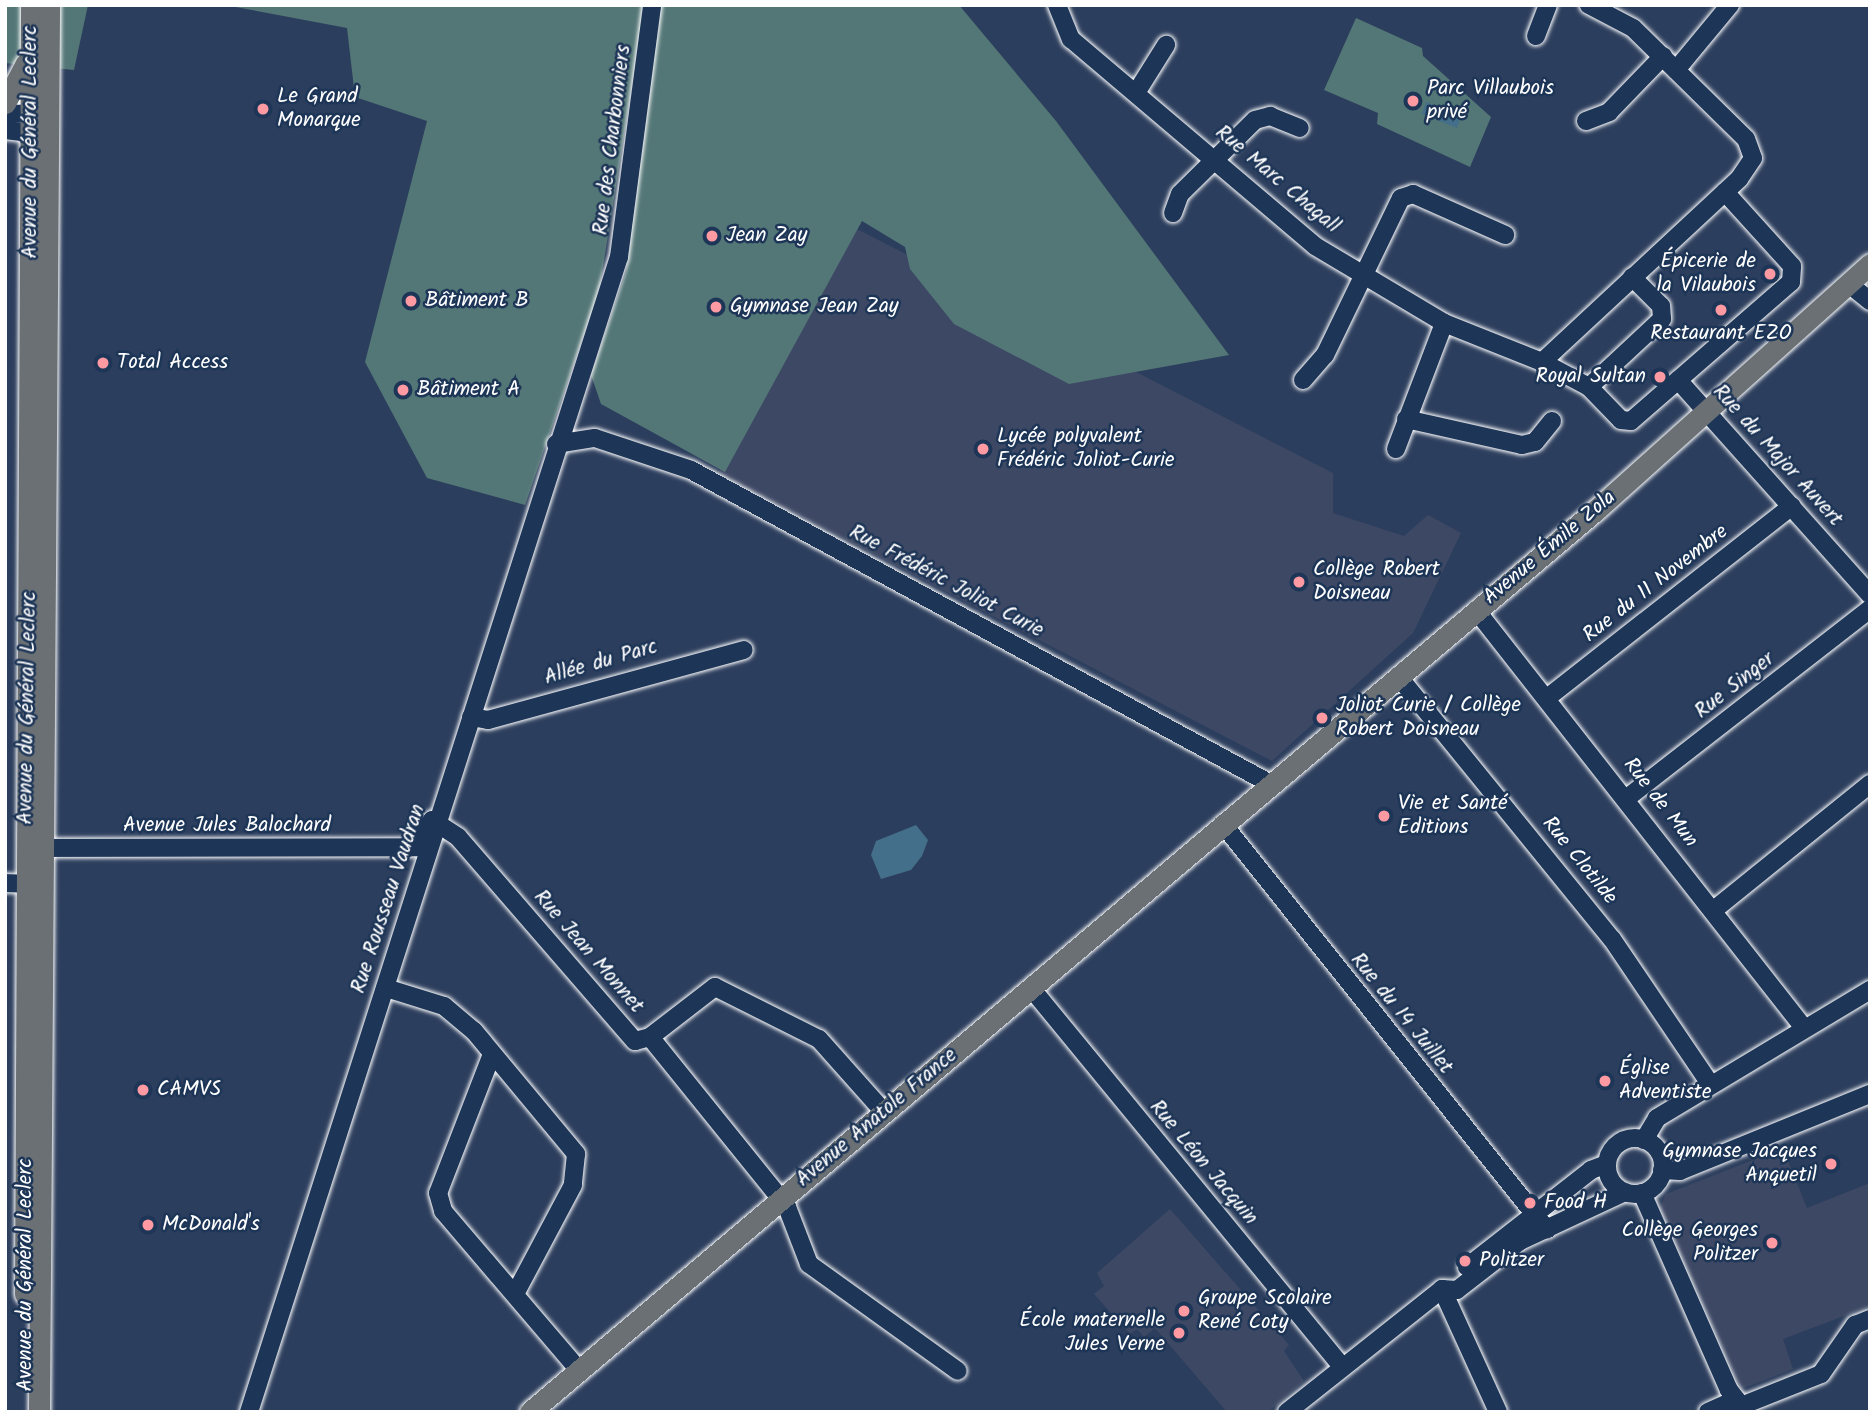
<!DOCTYPE html>
<html>
<head>
<meta charset="utf-8">
<style>
	body { margin:0 }
	#map { position:relative; width:1875px; height:1417px; overflow:hidden; background:#2c3e5d; font-family:Kalam,sans-serif }
	div>[style] { position:absolute }
	.built>* { inset:0; background:#3d4864 }
	.green>* { inset:0; background:#537676 }
	.water>* { inset:0; background:#446f8a }
	.roads { filter:drop-shadow(0 0 2px #fff) drop-shadow(0 0 2px #fff) }
	.minor>* { height:18px; margin:-9px; padding:0 9px; transform-origin:9px; border-radius:9px; background:#1d3557 }
	.minor>.ring { margin:-9px; padding:0; box-sizing:content-box; background:none; border:18px solid #1d3557; border-radius:50% }
	.major>* { height:21px; margin:-10.5px; padding:0 10.5px; transform-origin:10.5px; border-radius:10.5px; background:#6a7074 }
	.dots>* { width:19px; height:19px; translate:-50% -50%; box-sizing:border-box; border:4px solid #1d3557; border-radius:50% }
	span { translate:-50% -50%; white-space:nowrap; text-align:center; line-height:1.15; -webkit-text-stroke:5px #1d3557; paint-order:stroke }
	.poi-label { font-size:21px; color:#fff }
	.left { translate:0 -50%; text-align:left }
	.right { translate:-100% -50%; text-align:right }
	.street-label { font-size:21px; color:#fff }
	.frame { position:absolute; inset:0; border:7px solid #fff; pointer-events:none }
</style>
</head>
<body>
<div id="map">
	<div class="built">
		<i style="clip-path:polygon(855px 228px,1333px 473px,1333px 513px,1404px 536px,1428px 515px,1461px 533px,1413px 633px,1272px 761px,718px 473px)"></i>
		<i style="clip-path:polygon(1783px 1148px,1807px 1208px,1870px 1183px,1870px 1306px,1783px 1339px,1793px 1369px,1741px 1389px,1660px 1207px,1666px 1194px)"></i>
		<i style="clip-path:polygon(1170px 1209px,1289px 1345px,1284px 1351px,1304px 1381px,1268px 1412px,1227px 1412px,1155px 1328px,1144px 1337px,1137px 1329px,1130px 1334px,1094px 1294px,1104px 1286px,1097px 1273px)"></i>
	</div>
	<div class="green">
		<i style="clip-path:polygon(5px 5px,88px 5px,74px 70px,5px 63px)"></i>
		<i style="clip-path:polygon(225px 5px,645px 5px,599px 291px,525px 505px,427px 478px,365px 362px,427px 121px,355px 97px,347px 28px)"></i>
		<i style="clip-path:polygon(659px 5px,959px 5px,1056px 121px,1229px 355px,1069px 384px,954px 324px,910px 269px,905px 247px,862px 221px,725px 472px,601px 404px,591px 375px,626px 272px)"></i>
		<i style="clip-path:polygon(1356px 18px,1422px 48px,1423px 56px,1491px 117px,1470px 167px,1377px 124px,1378px 113px,1324px 90px)"></i>
	</div>
	<div class="water">
		<i style="clip-path:polygon(1426px 102px,1461px 116px,1457px 128px,1422px 114px)"></i>
		<i style="clip-path:polygon(916px 825px,928px 840px,922px 856px,911px 870px,881px 879px,871px 855px,876px 841px)"></i>
	</div>
	<div class="roads">
		<div class="minor">
			<i style="left:1057px;top:5px;width:37px;rotate:68deg"></i>
			<i style="left:1071px;top:39px;width:320px;rotate:40.3deg"></i>
			<i style="left:1315px;top:246px;width:150px;rotate:30.8deg"></i>
			<i style="left:1444px;top:323px;width:105px;rotate:21.7deg"></i>
			<i style="left:1542px;top:362px;width:269px;rotate:-42.9deg"></i>
			<i style="left:1739px;top:179px;width:25px;rotate:-56deg"></i>
			<i style="left:1753px;top:158px;width:20px;rotate:-110deg"></i>
			<i style="left:1746px;top:139px;width:158px;rotate:-135.5deg"></i>
			<i style="left:1633px;top:28px;width:50px;rotate:-152.4deg"></i>
			<i style="left:1536px;top:36px;width:33px;rotate:-69deg"></i>
			<i style="left:1676px;top:70px;width:85px;rotate:-50.3deg"></i>
			<i style="left:1136px;top:93px;width:57px;rotate:-58deg"></i>
			<i style="left:5px;top:114px;width:39px;rotate:-1deg"></i>
			<i style="left:1586px;top:121px;width:25px;rotate:-21deg"></i>
			<i style="left:1609px;top:112px;width:78px;rotate:-46deg"></i>
			<i style="left:5px;top:130px;width:38px;rotate:7deg"></i>
			<i style="left:1173px;top:213px;width:20px;rotate:-70deg"></i>
			<i style="left:1180px;top:194px;width:105px;rotate:-44.6deg"></i>
			<i style="left:1255px;top:120px;width:16px;rotate:-15deg"></i>
			<i style="left:1270px;top:116px;width:32px;rotate:22deg"></i>
			<i style="left:1849px;top:284px;width:27px;rotate:39deg"></i>
			<i style="left:1542px;top:362px;width:53px;rotate:28deg"></i>
			<i style="left:1589px;top:387px;width:46px;rotate:45.9deg"></i>
			<i style="left:1621px;top:420px;width:10px;rotate:6deg"></i>
			<i style="left:1631px;top:421px;width:212px;rotate:-41deg"></i>
			<i style="left:1791px;top:282px;width:16px;rotate:-86deg"></i>
			<i style="left:1792px;top:266px;width:100px;rotate:-132.2deg"></i>
			<i style="left:1303px;top:380px;width:33px;rotate:-49deg"></i>
			<i style="left:1325px;top:355px;width:174px;rotate:-64.2deg"></i>
			<i style="left:1401px;top:198px;width:13px;rotate:-18deg"></i>
			<i style="left:1413px;top:194px;width:101px;rotate:24deg"></i>
			<i style="left:1678px;top:380px;width:288px;rotate:48.2deg"></i>
			<i style="left:1589px;top:387px;width:100px;rotate:-43deg"></i>
			<i style="left:1662px;top:319px;width:13px;rotate:-94deg"></i>
			<i style="left:1661px;top:306px;width:41px;rotate:-135deg"></i>
			<i style="left:1406px;top:419px;width:119px;rotate:12.6deg"></i>
			<i style="left:1522px;top:445px;width:13px;rotate:-13deg"></i>
			<i style="left:1535px;top:442px;width:27px;rotate:-51deg"></i>
			<i style="left:556px;top:444px;width:39px;rotate:-9deg"></i>
			<i style="left:595px;top:438px;width:101px;rotate:18.4deg"></i>
			<i style="left:691px;top:470px;width:657px;rotate:28.44deg"></i>
			<i style="left:1396px;top:449px;width:135px;rotate:-69.1deg"></i>
			<i style="left:1476px;top:610px;width:531px;rotate:51.88deg"></i>
			<i style="left:1398px;top:676px;width:339px;rotate:50.9deg"></i>
			<i style="left:1612px;top:939px;width:175px;rotate:55.9deg"></i>
			<i style="left:1547px;top:698px;width:311px;rotate:-38.1deg"></i>
			<i style="left:471px;top:717px;width:17px;rotate:10deg"></i>
			<i style="left:488px;top:720px;width:265px;rotate:-15.3deg"></i>
			<i style="left:1627px;top:798px;width:308px;rotate:-37.9deg"></i>
			<i style="left:1223px;top:824px;width:519px;rotate:51.41deg"></i>
			<i style="left:31px;top:848px;width:388px;rotate:-0.1deg"></i>
			<i style="left:408px;top:848px;width:37px;rotate:-49deg"></i>
			<i style="left:432px;top:820px;width:31px;rotate:33deg"></i>
			<i style="left:458px;top:837px;width:270px;rotate:49.1deg"></i>
			<i style="left:635px;top:1041px;width:16px;rotate:-15deg"></i>
			<i style="left:650px;top:1037px;width:218px;rotate:51.1deg"></i>
			<i style="left:787px;top:1207px;width:61px;rotate:68.9deg"></i>
			<i style="left:809px;top:1264px;width:183px;rotate:35.7deg"></i>
			<i style="left:5px;top:883px;width:35px;rotate:2deg"></i>
			<i style="left:1715px;top:909px;width:199px;rotate:-38.9deg"></i>
			<i style="left:386px;top:988px;width:61px;rotate:17.2deg"></i>
			<i style="left:444px;top:1006px;width:39px;rotate:40deg"></i>
			<i style="left:474px;top:1031px;width:160px;rotate:50.3deg"></i>
			<i style="left:576px;top:1154px;width:31px;rotate:96deg"></i>
			<i style="left:573px;top:1185px;width:121px;rotate:118deg"></i>
			<i style="left:1031px;top:988px;width:489px;rotate:50.6deg"></i>
			<i style="left:650px;top:1037px;width:82px;rotate:-37.6deg"></i>
			<i style="left:715px;top:987px;width:116px;rotate:26.6deg"></i>
			<i style="left:819px;top:1039px;width:98px;rotate:48.3deg"></i>
			<i style="left:492px;top:1054px;width:149px;rotate:111.2deg"></i>
			<i style="left:438px;top:1193px;width:19px;rotate:74deg"></i>
			<i style="left:443px;top:1211px;width:209px;rotate:49.5deg"></i>
			<i class="ring" style="left:1607px;top:1138px;width:38px;height:38px"></i>
			<i style="left:1644px;top:1140px;width:26px;rotate:-59deg"></i>
			<i style="left:1657px;top:1118px;width:249px;rotate:-31deg"></i>
			<i style="left:1662px;top:1170px;width:18px;rotate:3deg"></i>
			<i style="left:1680px;top:1171px;width:205px;rotate:-22.1deg"></i>
			<i style="left:1642px;top:1193px;width:215px;rotate:66.2deg"></i>
			<i style="left:1729px;top:1390px;width:28px;rotate:52deg"></i>
			<i style="left:1467px;top:1267px;width:157px;rotate:-38deg"></i>
			<i style="left:1591px;top:1170px;width:17px;rotate:-21deg"></i>
			<i style="left:1442px;top:1289px;width:135px;rotate:65.5deg"></i>
			<i style="left:249px;top:1412px;width:1213px;rotate:-72.24deg"></i>
			<i style="left:619px;top:257px;width:254px;rotate:-82.5deg"></i>
			<i style="left:1287px;top:1412px;width:198px;rotate:-38.4deg"></i>
			<i style="left:1442px;top:1289px;width:15px;rotate:4deg"></i>
			<i style="left:1457px;top:1290px;width:80px;rotate:-37.9deg"></i>
			<i style="left:1520px;top:1241px;width:116px;rotate:-25deg"></i>
			<i style="left:1708px;top:1412px;width:24px;rotate:-24deg"></i>
			<i style="left:1730px;top:1402px;width:12px;rotate:20deg"></i>
			<i style="left:1741px;top:1406px;width:86px;rotate:-21.8deg"></i>
			<i style="left:1821px;top:1374px;width:60px;rotate:-55.2deg"></i>
			<i style="left:1855px;top:1325px;width:16px;rotate:-22deg"></i>
		</div>
		<div class="major">
			<i style="left:5px;top:103px;width:45px;rotate:-62.3deg"></i>
			<i style="left:25px;top:1294px;width:1289px;rotate:-89.73deg"></i>
			<i style="left:39px;top:1412px;width:1407px;rotate:-89.59deg"></i>
			<i style="left:530px;top:1412px;width:1396px;rotate:-40.24deg"></i>
			<i style="left:1596px;top:510px;width:368px;rotate:-41.9deg"></i>
		</div>
	</div>
	<div class="dots">
		<i style="left:1413px;top:101px;background:#ff9aa2"></i>
		<i style="left:263px;top:109px;background:#ff9aa2"></i>
		<i style="left:712px;top:236px;background:#ff9aa2"></i>
		<i style="left:1770px;top:274px;background:#ff9aa2"></i>
		<i style="left:411px;top:301px;background:#ff9aa2"></i>
		<i style="left:716px;top:307px;background:#ff9aa2"></i>
		<i style="left:1721px;top:310px;background:#ff9aa2"></i>
		<i style="left:103px;top:363px;background:#ff9aa2"></i>
		<i style="left:1660px;top:377px;background:#ff9aa2"></i>
		<i style="left:403px;top:390px;background:#ff9aa2"></i>
		<i style="left:983px;top:449px;background:#ff9aa2"></i>
		<i style="left:1299px;top:582px;background:#ff9aa2"></i>
		<i style="left:1322px;top:718px;background:#ff9aa2"></i>
		<i style="left:1384px;top:816px;background:#ff9aa2"></i>
		<i style="left:1605px;top:1081px;background:#ff9aa2"></i>
		<i style="left:143px;top:1090px;background:#ff9aa2"></i>
		<i style="left:1831px;top:1164px;background:#ff9aa2"></i>
		<i style="left:1530px;top:1203px;background:#ff9aa2"></i>
		<i style="left:148px;top:1225px;background:#ff9aa2"></i>
		<i style="left:1772px;top:1243px;background:#ff9aa2"></i>
		<i style="left:1465px;top:1261px;background:#ff9aa2"></i>
		<i style="left:1184px;top:1311px;background:#ff9aa2"></i>
		<i style="left:1179px;top:1333px;background:#ff9aa2"></i>
	</div>
	<div class="poi-label">
		<span class="left" style="left:1427px;top:101px">Parc Villaubois<br>privé</span>
		<span class="left" style="left:277px;top:109px">Le Grand<br>Monarque</span>
		<span class="left" style="left:726px;top:236px">Jean Zay</span>
		<span class="right" style="left:1756px;top:274px">Épicerie de<br>la Vilaubois</span>
		<span class="left" style="left:425px;top:301px">Bâtiment B</span>
		<span class="left" style="left:730px;top:307px">Gymnase Jean Zay</span>
		<span style="left:1721px;top:334px">Restaurant EZO</span>
		<span class="left" style="left:117px;top:363px">Total Access</span>
		<span class="right" style="left:1646px;top:377px">Royal Sultan</span>
		<span class="left" style="left:417px;top:390px">Bâtiment A</span>
		<span class="left" style="left:997px;top:449px">Lycée polyvalent<br>Frédéric Joliot-Curie</span>
		<span class="left" style="left:1313px;top:582px">Collège Robert<br>Doisneau</span>
		<span class="left" style="left:1336px;top:718px">Joliot Curie / Collège<br>Robert Doisneau</span>
		<span class="left" style="left:1398px;top:816px">Vie et Santé<br>Editions</span>
		<span class="left" style="left:1619px;top:1081px">Église<br>Adventiste</span>
		<span class="left" style="left:157px;top:1090px">CAMVS</span>
		<span class="right" style="left:1817px;top:1164px">Gymnase Jacques<br>Anquetil</span>
		<span class="left" style="left:1544px;top:1203px">Food H</span>
		<span class="left" style="left:162px;top:1225px">McDonald's</span>
		<span class="right" style="left:1758px;top:1243px">Collège Georges<br>Politzer</span>
		<span class="left" style="left:1479px;top:1261px">Politzer</span>
		<span class="left" style="left:1198px;top:1311px">Groupe Scolaire<br>René Coty</span>
		<span class="right" style="left:1165px;top:1333px">École maternelle<br>Jules Verne</span>
	</div>
	<div class="street-label">
		<span style="left:613px;top:140px;rotate:-83deg">Rue des Charbonniers</span>
		<span style="left:31px;top:142px;rotate:-90deg">Avenue du Général Leclerc</span>
		<span style="left:1277px;top:180px;rotate:40deg">Rue Marc Chagall</span>
		<span style="left:1777px;top:456px;rotate:48deg">Rue du Major Auvert</span>
		<span style="left:1550px;top:548px;rotate:-40deg">Avenue Émile Zola</span>
		<span style="left:946px;top:582px;rotate:28deg">Rue Frédéric Joliot Curie</span>
		<span style="left:1656px;top:584px;rotate:-38deg">Rue du 11 Novembre</span>
		<span style="left:601px;top:663px;rotate:-16deg">Allée du Parc</span>
		<span style="left:1735px;top:686px;rotate:-38deg">Rue Singer</span>
		<span style="left:28px;top:708px;rotate:-89deg">Avenue du Général Leclerc</span>
		<span style="left:1660px;top:803px;rotate:52deg">Rue de Mun</span>
		<span style="left:227px;top:826px">Avenue Jules Balochard</span>
		<span style="left:1579px;top:861px;rotate:51deg">Rue Clotilde</span>
		<span style="left:389px;top:899px;rotate:-72deg">Rue Rousseau Vaudran</span>
		<span style="left:588px;top:952px;rotate:49deg">Rue Jean Monnet</span>
		<span style="left:1401px;top:1014px;rotate:51deg">Rue du 14 Juillet</span>
		<span style="left:877px;top:1118px;rotate:-40deg">Avenue Anatole France</span>
		<span style="left:1203px;top:1163px;rotate:50deg">Rue Léon Jacquin</span>
		<span style="left:26px;top:1275px;rotate:-90deg">Avenue du Général Leclerc</span>
	</div>
	<div class="frame"></div>
</div>
</body>
</html>
